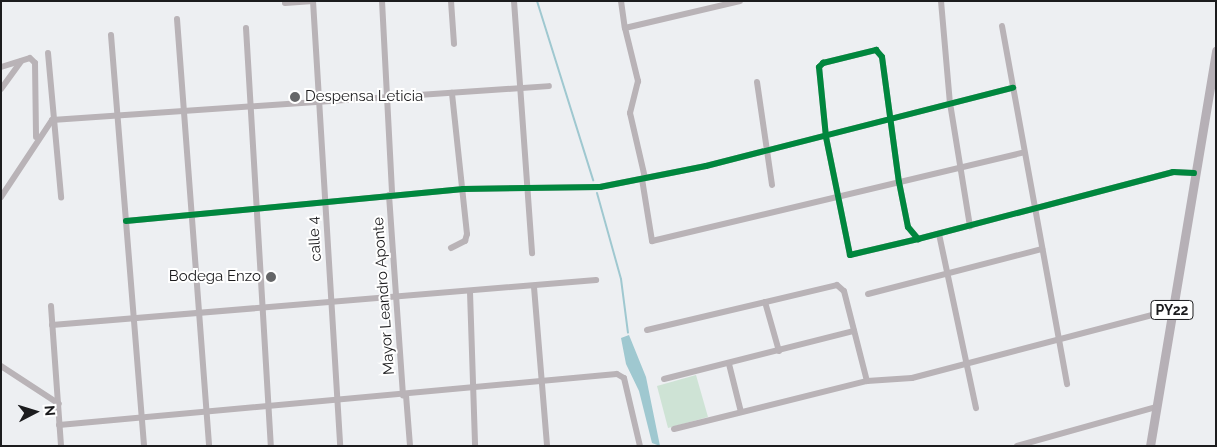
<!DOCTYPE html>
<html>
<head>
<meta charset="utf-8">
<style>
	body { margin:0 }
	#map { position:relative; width:1217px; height:447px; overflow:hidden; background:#edeff2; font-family:Raleway,sans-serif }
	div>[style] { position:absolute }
	.green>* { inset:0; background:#cee3d5 }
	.water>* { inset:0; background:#9fc8d0 }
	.stream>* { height:2px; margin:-1px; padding:0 1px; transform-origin:1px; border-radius:1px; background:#9fc8d0 }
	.minor>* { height:6px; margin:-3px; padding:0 3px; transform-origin:3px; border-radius:3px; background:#b9b3b7 }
	.highway>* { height:9px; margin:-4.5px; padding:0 4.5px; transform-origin:4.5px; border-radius:4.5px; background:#b6b0b6 }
	.cycleway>* { height:6px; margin:-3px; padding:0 3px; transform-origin:3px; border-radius:3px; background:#00873e }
	.dots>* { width:14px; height:14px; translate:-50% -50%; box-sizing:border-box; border:2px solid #fff; border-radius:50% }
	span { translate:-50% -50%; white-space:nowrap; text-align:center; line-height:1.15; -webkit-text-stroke:4px #fff; paint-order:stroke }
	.shield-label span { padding:1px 4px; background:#fff; border:1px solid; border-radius:4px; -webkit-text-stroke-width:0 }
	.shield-label { font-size:14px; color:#1c1c1e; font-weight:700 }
	.poi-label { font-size:15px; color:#1c1c1e }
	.left { translate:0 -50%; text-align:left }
	.right { translate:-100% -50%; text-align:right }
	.street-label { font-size:15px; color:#1c1c1e }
	.frame { position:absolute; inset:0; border:2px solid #1c1c1e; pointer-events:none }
	.north { position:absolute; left:10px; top:387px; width:50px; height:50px; -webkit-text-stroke:4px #fff; paint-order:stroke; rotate:85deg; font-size:14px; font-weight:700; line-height:20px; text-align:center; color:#1c1c1e }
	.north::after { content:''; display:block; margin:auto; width:18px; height:22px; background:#1c1c1e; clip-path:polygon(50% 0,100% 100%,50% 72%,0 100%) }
</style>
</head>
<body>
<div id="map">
	<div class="green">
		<i style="clip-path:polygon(696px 375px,708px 417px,668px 428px,657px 386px)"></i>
	</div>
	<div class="water">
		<i style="clip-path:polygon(629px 335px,646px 377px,660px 446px,652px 443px,639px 391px,626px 364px,621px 338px)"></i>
	</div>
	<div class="stream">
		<i style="left:537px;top:1px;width:188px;rotate:72.6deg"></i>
		<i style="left:597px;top:193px;width:89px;rotate:74.4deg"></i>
		<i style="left:621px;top:279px;width:54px;rotate:82.6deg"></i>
	</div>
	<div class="minor">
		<i style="left:313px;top:1px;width:446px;rotate:86.5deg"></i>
		<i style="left:382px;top:1px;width:194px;rotate:87deg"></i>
		<i style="left:451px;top:1px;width:43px;rotate:86deg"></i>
		<i style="left:514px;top:1px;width:253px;rotate:85.9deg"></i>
		<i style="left:621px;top:1px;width:27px;rotate:82deg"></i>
		<i style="left:625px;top:28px;width:118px;rotate:-13.2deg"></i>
		<i style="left:941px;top:1px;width:102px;rotate:85deg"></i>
		<i style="left:950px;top:103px;width:125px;rotate:80.8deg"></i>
		<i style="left:285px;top:3px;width:28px;rotate:-4deg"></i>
		<i style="left:177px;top:19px;width:428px;rotate:85.7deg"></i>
		<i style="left:1002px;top:26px;width:364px;rotate:79.7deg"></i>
		<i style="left:246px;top:28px;width:419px;rotate:86.6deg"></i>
		<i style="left:625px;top:28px;width:55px;rotate:76.2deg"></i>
		<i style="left:638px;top:81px;width:33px;rotate:104deg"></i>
		<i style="left:630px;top:113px;width:67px;rotate:77deg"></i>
		<i style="left:111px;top:35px;width:412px;rotate:85.4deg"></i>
		<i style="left:48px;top:53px;width:145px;rotate:84.8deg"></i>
		<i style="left:1px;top:67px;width:30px;rotate:-17deg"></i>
		<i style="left:30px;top:58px;width:7px;rotate:45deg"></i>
		<i style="left:35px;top:63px;width:74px;rotate:89.2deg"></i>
		<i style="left:757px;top:82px;width:104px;rotate:81.7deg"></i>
		<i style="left:1px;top:89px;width:34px;rotate:-54deg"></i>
		<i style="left:642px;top:179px;width:63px;rotate:80.8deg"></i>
		<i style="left:652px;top:241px;width:380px;rotate:-13.4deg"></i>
		<i style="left:389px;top:195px;width:201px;rotate:86deg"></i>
		<i style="left:1px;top:197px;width:92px;rotate:-56.5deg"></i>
		<i style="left:52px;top:120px;width:498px;rotate:-3.9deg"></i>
		<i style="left:126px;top:221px;width:339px;rotate:-5.4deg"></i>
		<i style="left:463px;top:189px;width:137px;rotate:-0.8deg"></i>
		<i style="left:600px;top:187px;width:108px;rotate:-11.2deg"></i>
		<i style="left:706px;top:166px;width:317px;rotate:-14.3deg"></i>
		<i style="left:939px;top:234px;width:178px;rotate:78deg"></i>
		<i style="left:918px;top:239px;width:70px;rotate:166.8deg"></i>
		<i style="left:850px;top:255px;width:120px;rotate:-101.5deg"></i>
		<i style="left:826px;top:137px;width:70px;rotate:-95.7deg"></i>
		<i style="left:819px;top:67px;width:6px;rotate:-45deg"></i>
		<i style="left:823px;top:63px;width:55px;rotate:-13.8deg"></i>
		<i style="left:876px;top:50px;width:9px;rotate:49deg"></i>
		<i style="left:882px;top:57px;width:126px;rotate:82.3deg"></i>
		<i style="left:899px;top:182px;width:46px;rotate:78.7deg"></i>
		<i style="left:908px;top:227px;width:16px;rotate:50deg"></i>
		<i style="left:918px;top:239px;width:264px;rotate:-14.7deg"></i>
		<i style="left:1173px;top:172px;width:21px;rotate:3deg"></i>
		<i style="left:451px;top:248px;width:16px;rotate:-27deg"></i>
		<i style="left:465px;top:241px;width:7px;rotate:-74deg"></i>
		<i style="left:467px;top:234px;width:142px;rotate:-96.1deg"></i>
		<i style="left:534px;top:287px;width:160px;rotate:85.3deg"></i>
		<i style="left:470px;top:292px;width:154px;rotate:88.1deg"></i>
		<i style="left:868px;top:294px;width:180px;rotate:-14.5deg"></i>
		<i style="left:765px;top:302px;width:51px;rotate:74.1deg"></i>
		<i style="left:51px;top:306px;width:140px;rotate:85.9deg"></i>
		<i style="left:52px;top:325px;width:546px;rotate:-4.73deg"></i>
		<i style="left:647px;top:330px;width:195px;rotate:-13.3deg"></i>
		<i style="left:837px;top:285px;width:9px;rotate:41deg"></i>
		<i style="left:844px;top:291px;width:93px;rotate:75.7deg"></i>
		<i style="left:729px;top:364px;width:49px;rotate:76deg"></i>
		<i style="left:1px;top:366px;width:69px;rotate:33.2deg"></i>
		<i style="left:664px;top:379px;width:196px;rotate:-14.2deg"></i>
		<i style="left:406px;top:395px;width:51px;rotate:85.5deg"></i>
		<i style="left:59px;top:425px;width:560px;rotate:-5.22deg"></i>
		<i style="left:617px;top:374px;width:8px;rotate:30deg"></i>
		<i style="left:624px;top:378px;width:70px;rotate:76.8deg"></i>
		<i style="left:674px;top:429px;width:199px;rotate:-14deg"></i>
		<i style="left:867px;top:381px;width:45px;rotate:-3.8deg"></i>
		<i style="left:912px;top:378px;width:269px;rotate:-14.7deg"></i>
		<i style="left:1017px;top:446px;width:144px;rotate:-15.7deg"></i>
	</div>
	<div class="highway">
		<i style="left:1150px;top:446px;width:401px;rotate:-80.5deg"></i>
	</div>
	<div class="cycleway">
		<i style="left:126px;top:221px;width:339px;rotate:-5.4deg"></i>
		<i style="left:463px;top:189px;width:137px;rotate:-0.8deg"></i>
		<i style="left:600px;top:187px;width:108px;rotate:-11.2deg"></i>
		<i style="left:706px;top:166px;width:317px;rotate:-14.3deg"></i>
		<i style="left:918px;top:239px;width:70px;rotate:166.8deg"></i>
		<i style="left:850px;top:255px;width:120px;rotate:-101.5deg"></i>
		<i style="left:826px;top:137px;width:70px;rotate:-95.7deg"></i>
		<i style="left:819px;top:67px;width:6px;rotate:-45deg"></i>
		<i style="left:823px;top:63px;width:55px;rotate:-13.8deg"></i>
		<i style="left:876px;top:50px;width:9px;rotate:49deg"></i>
		<i style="left:882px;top:57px;width:126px;rotate:82.3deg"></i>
		<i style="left:899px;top:182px;width:46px;rotate:78.7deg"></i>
		<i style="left:908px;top:227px;width:16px;rotate:50deg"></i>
		<i style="left:918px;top:239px;width:264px;rotate:-14.7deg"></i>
		<i style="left:1173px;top:172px;width:21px;rotate:3deg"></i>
	</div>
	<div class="dots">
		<i style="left:295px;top:97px;background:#656668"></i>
		<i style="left:271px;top:277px;background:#656668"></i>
	</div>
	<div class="shield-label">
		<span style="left:1172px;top:310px">PY22</span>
	</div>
	<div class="poi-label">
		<span class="left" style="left:305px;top:97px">Despensa Leticia</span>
		<span class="right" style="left:261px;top:277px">Bodega Enzo</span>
	</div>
	<div class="street-label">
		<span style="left:315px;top:239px;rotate:-94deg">calle 4</span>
		<span style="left:384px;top:296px;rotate:-94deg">Mayor Leandro Aponte</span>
	</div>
	<div class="frame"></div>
	<div class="north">N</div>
</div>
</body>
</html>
